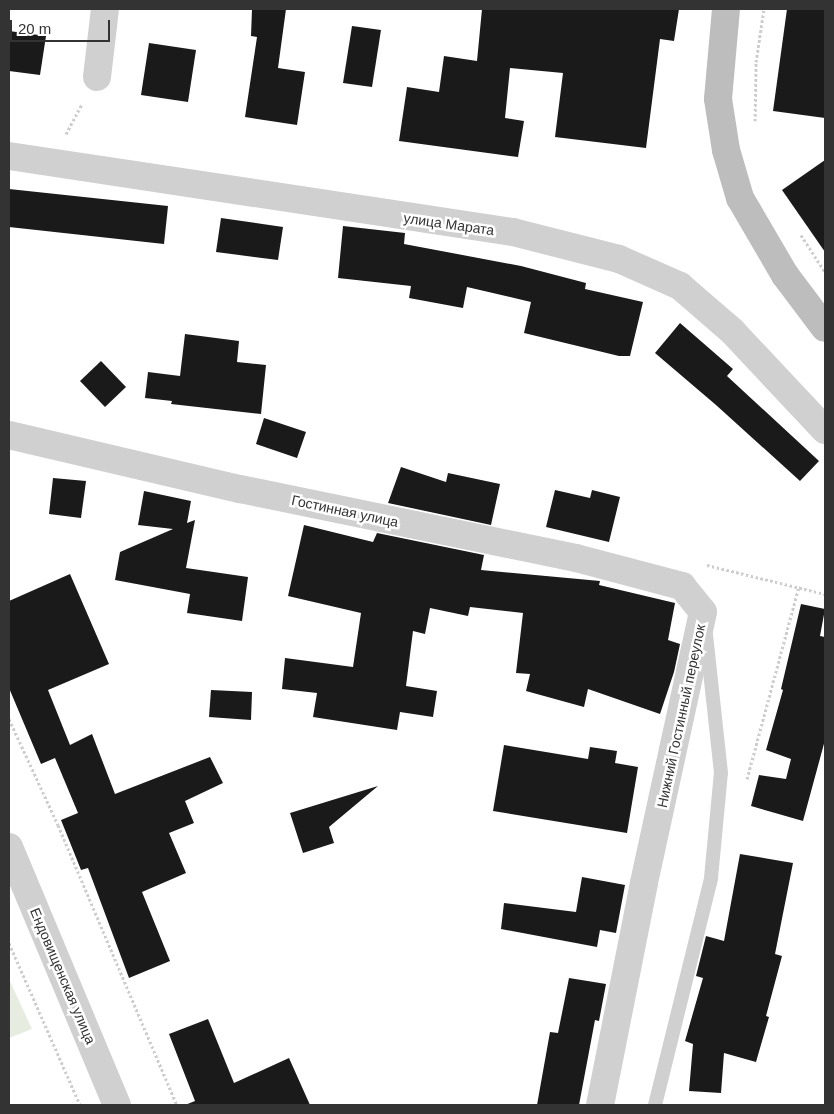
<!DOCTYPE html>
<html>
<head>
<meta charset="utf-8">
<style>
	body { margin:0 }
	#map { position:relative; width:834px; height:1114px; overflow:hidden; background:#fff; font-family:Helvetica,sans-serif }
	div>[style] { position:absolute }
	.green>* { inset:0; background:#e6ecdf }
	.building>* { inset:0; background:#1a1a1a }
	.path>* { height:3px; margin-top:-1.5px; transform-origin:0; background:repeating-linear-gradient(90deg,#cdcdcd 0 2.5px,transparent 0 5px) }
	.lane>* { height:14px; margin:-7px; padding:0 7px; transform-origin:7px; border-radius:7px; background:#d0d0d0 }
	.street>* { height:28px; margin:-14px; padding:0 14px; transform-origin:14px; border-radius:14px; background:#d0d0d0 }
	.secondary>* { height:28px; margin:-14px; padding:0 14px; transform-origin:14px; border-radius:14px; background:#bdbdbd }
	span { translate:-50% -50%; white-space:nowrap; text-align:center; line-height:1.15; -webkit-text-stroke:5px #fff; paint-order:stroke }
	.street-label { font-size:14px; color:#333 }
	.frame { position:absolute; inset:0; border:10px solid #333; pointer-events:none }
	.scale { position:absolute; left:10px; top:20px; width:100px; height:22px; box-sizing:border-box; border:2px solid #333; border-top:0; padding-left:6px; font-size:15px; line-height:18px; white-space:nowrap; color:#333; -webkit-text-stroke:4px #fff; paint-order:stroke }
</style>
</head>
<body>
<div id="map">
	<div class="green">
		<i style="clip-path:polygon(9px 979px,32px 1029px,9px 1038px)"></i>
	</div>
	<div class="building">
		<i style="clip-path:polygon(252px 9px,286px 9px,278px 68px,305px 72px,297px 125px,245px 117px,257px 37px,251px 36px)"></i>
		<i style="clip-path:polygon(482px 9px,679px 9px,674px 41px,660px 39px,646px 148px,555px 137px,563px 73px,510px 68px,505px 118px,524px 121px,518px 157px,399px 141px,407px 87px,439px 92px,444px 56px,477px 61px)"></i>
		<i style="clip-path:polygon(787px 9px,825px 9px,825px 118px,773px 111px)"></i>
		<i style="clip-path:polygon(352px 26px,381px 30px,372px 87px,343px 83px)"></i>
		<i style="clip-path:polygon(9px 31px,46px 36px,40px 75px,9px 71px)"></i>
		<i style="clip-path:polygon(149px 43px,196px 50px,188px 102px,141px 95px)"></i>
		<i style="clip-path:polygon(825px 160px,825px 252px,782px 190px)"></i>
		<i style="clip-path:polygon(9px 189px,168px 206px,164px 244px,9px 227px)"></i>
		<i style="clip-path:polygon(221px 218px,283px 227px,278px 260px,216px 252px)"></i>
		<i style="clip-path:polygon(343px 226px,405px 233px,404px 244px,521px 266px,586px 283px,585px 289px,643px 302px,630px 356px,619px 356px,524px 333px,531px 302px,467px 287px,463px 308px,409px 298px,411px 286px,338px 278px)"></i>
		<i style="clip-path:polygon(680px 323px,733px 369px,727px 376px,819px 461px,800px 481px,716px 405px,655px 353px)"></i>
		<i style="clip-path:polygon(185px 334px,239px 341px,237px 362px,266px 365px,261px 414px,171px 404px,172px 401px,145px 398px,148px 372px,180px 376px)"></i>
		<i style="clip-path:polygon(101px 361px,126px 387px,105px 407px,80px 381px)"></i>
		<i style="clip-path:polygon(264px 418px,306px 432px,297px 458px,256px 444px)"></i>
		<i style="clip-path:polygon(401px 467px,446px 482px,448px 473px,500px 484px,491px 525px,388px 503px)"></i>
		<i style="clip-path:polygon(53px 478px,86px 481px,81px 518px,49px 514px)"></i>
		<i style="clip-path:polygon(555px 490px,590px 498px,592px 490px,620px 497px,609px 542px,546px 527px)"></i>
		<i style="clip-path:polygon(144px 491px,191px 501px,187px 523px,195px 520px,186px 568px,248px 577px,242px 621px,187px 613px,190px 594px,115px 580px,120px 552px,173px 529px,138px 525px)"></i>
		<i style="clip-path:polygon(304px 525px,373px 542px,377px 533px,484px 555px,481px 570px,600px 581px,599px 585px,675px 603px,668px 640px,680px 644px,674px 672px,660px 714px,588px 689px,584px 707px,526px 691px,530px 674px,516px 673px,523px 613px,470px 607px,468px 616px,430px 608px,425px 634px,413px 631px,406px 686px,437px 691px,433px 717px,400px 712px,397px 730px,313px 717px,317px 693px,282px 689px,285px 658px,353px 667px,361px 613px,288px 596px)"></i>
		<i style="clip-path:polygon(70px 574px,109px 664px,48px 690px,70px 745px,92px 734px,115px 794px,210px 757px,223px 783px,185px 801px,194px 823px,169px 833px,186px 873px,142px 892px,170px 961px,129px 978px,88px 868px,81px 870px,61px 820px,78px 813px,55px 758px,41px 764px,9px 688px,9px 601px)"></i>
		<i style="clip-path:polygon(801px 604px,825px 609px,820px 636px,825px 637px,825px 740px,803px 821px,751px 806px,759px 775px,786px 779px,791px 759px,766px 750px,783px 690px,781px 689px)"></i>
		<i style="clip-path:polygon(211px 690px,252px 692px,251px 720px,209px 717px)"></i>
		<i style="clip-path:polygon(504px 745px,588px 759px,590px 747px,617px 751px,615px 763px,638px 767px,627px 833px,493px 811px)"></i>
		<i style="clip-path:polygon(378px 786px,329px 827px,334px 843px,303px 853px,290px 813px)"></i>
		<i style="clip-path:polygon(740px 854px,793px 863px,775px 954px,782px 956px,766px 1016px,769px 1017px,756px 1062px,724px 1053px,721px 1093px,689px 1091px,693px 1044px,685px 1041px,703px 978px,696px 976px,706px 936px,724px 941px)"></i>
		<i style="clip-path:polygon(582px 877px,625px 885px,616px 933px,600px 930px,597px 947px,501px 929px,504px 903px,576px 912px)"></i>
		<i style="clip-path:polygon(569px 978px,606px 984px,599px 1021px,595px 1020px,579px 1105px,537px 1105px,550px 1032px,558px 1033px)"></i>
		<i style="clip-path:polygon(208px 1019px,234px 1083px,289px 1058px,310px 1105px,185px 1105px,195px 1101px,169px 1034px)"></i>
	</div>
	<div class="path">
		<i style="left:755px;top:121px;width:59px;rotate:-89deg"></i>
		<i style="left:756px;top:62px;width:54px;rotate:-81.4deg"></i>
		<i style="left:66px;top:134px;width:34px;rotate:-62deg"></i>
		<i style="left:801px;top:235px;width:44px;rotate:57deg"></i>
		<i style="left:707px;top:565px;width:122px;rotate:13.8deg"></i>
		<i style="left:9px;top:719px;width:117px;rotate:65.2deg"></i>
		<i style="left:58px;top:825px;width:304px;rotate:67deg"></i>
		<i style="left:747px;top:779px;width:200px;rotate:-74.9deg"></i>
		<i style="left:9px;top:943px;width:177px;rotate:66.3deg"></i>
	</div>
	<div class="lane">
		<i style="left:655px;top:1105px;width:234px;rotate:-76.1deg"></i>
		<i style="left:711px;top:878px;width:105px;rotate:-84.6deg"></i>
		<i style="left:721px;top:773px;width:139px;rotate:-96.2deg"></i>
	</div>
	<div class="street">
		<i style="left:97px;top:77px;width:68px;rotate:-83.3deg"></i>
		<i style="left:9px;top:156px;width:510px;rotate:8.58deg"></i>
		<i style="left:513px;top:232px;width:109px;rotate:14.3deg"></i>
		<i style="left:619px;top:259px;width:67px;rotate:23.9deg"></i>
		<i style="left:680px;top:286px;width:69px;rotate:40.9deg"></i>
		<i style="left:732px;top:331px;width:136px;rotate:46.8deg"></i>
		<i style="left:9px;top:435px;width:237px;rotate:13.2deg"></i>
		<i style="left:240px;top:489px;width:343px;rotate:11.6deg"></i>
		<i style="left:576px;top:558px;width:110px;rotate:14.8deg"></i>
		<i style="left:682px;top:586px;width:33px;rotate:51deg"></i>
		<i style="left:703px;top:612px;width:277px;rotate:102.3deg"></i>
		<i style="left:644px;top:883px;width:226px;rotate:101.2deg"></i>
		<i style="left:9px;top:847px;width:280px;rotate:67.3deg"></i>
	</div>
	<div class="secondary">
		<i style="left:726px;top:9px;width:90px;rotate:95.1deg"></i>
		<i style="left:718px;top:99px;width:52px;rotate:81.1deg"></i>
		<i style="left:726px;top:150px;width:50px;rotate:73.7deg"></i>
		<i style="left:740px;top:198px;width:89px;rotate:59.7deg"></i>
		<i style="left:785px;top:275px;width:66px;rotate:53deg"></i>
	</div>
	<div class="street-label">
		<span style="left:449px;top:224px;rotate:8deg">улица Марата</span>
		<span style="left:345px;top:511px;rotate:12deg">Гостинная улица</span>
		<span style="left:681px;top:716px;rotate:-78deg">Нижний Гостинный переулок</span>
		<span style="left:63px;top:976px;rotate:67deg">Ендовищенская улица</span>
	</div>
	<div class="frame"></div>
	<div class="scale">20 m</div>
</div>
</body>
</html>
